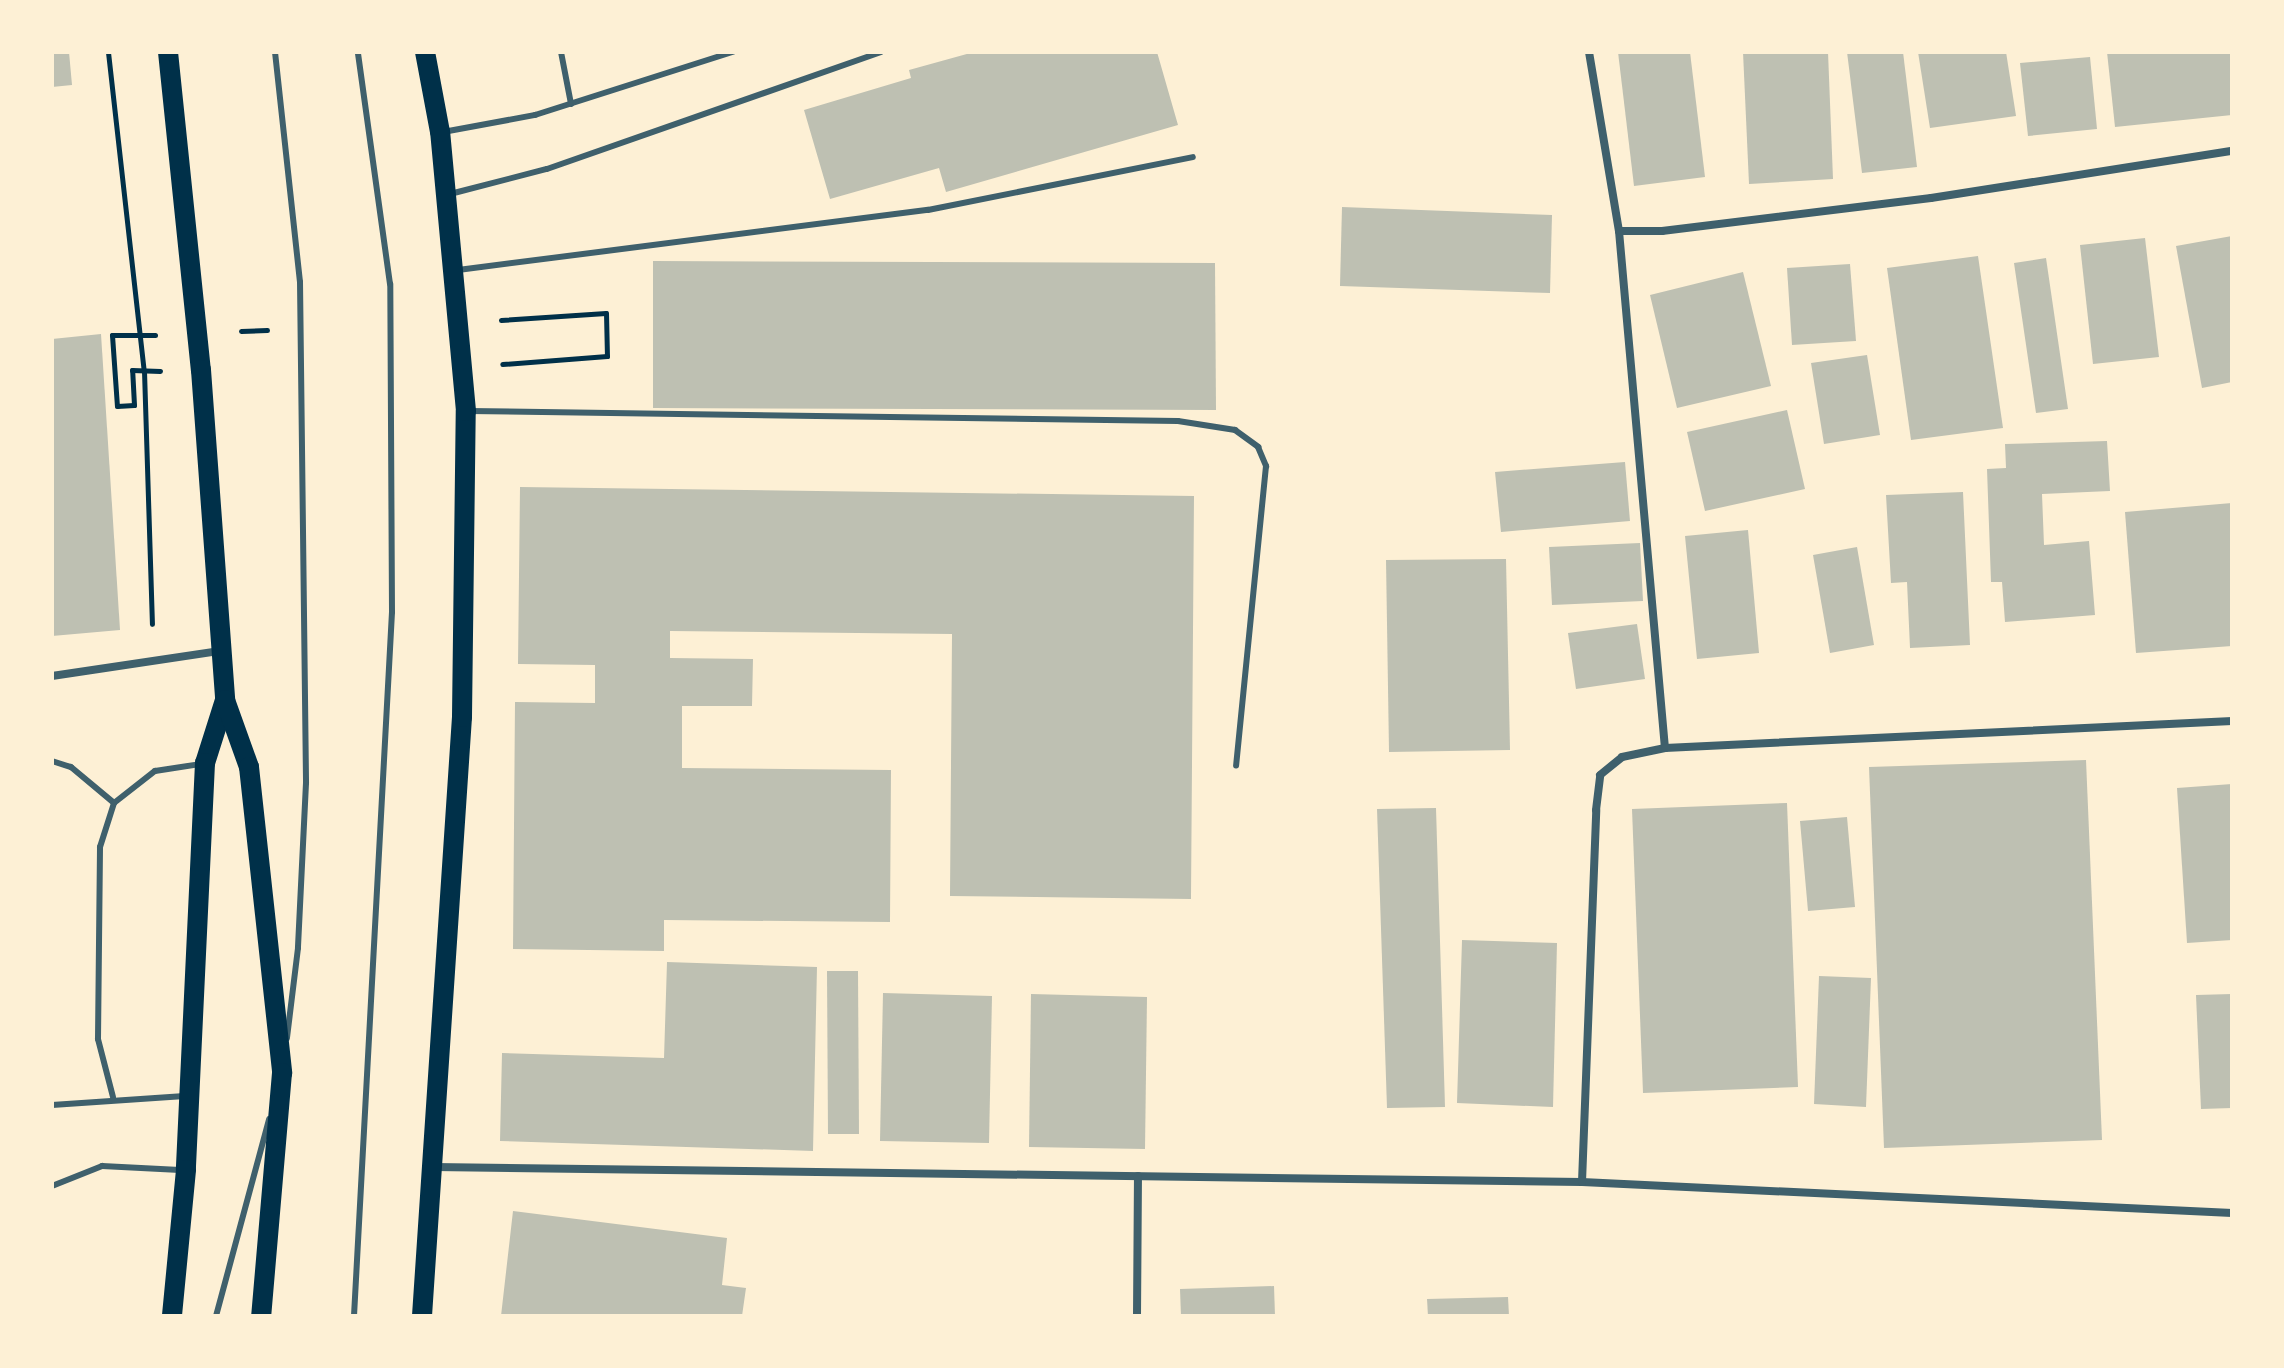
<!DOCTYPE html>
<html>
<head>
<meta charset="utf-8">
<style>
	body { margin:0 }
	#map { position:relative; width:2284px; height:1368px; overflow:hidden; background:#fdf0d5; font-family:"Exo 2",sans-serif }
	div>[style] { position:absolute }
	.building>* { inset:0; background:#bec0b2 }
	.path>* { height:5px; margin:-2.5px; padding:0 2.5px; transform-origin:2.5px; border-radius:2.5px; background:#003049 }
	.service>* { height:6px; margin:-3px; padding:0 3px; transform-origin:3px; border-radius:3px; background:#3f606c }
	.minor>* { height:8px; margin:-4px; padding:0 4px; transform-origin:4px; border-radius:4px; background:#3f606c }
	.primary>* { height:20px; margin:-10px; padding:0 10px; transform-origin:10px; border-radius:10px; background:#003049 }
	span { translate:-50% -50%; white-space:nowrap; text-align:center; line-height:1.15; -webkit-text-stroke:8px #fdf0d5; paint-order:stroke }
	.frame { position:absolute; inset:0; border:54px solid #fdf0d5; pointer-events:none }
</style>
</head>
<body>
<div id="map">
	<div class="building">
		<i style="clip-path:polygon(52px 52px,69px 52px,72px 85px,52px 87px)"></i>
		<i style="clip-path:polygon(974px 52px,1157px 52px,1178px 125px,946px 192px,939px 168px,830px 199px,804px 110px,911px 78px,909px 70px)"></i>
		<i style="clip-path:polygon(1618px 52px,1690px 52px,1705px 177px,1634px 186px)"></i>
		<i style="clip-path:polygon(1743px 52px,1828px 52px,1833px 179px,1749px 184px)"></i>
		<i style="clip-path:polygon(1847px 52px,1903px 52px,1917px 167px,1862px 173px)"></i>
		<i style="clip-path:polygon(1918px 52px,2006px 52px,2016px 116px,1930px 128px)"></i>
		<i style="clip-path:polygon(2107px 52px,2232px 52px,2232px 115px,2115px 127px)"></i>
		<i style="clip-path:polygon(2090px 57px,2097px 129px,2028px 136px,2020px 63px)"></i>
		<i style="clip-path:polygon(1342px 207px,1552px 215px,1550px 293px,1340px 286px)"></i>
		<i style="clip-path:polygon(2232px 236px,2232px 382px,2202px 388px,2176px 246px)"></i>
		<i style="clip-path:polygon(2145px 238px,2159px 357px,2093px 364px,2080px 245px)"></i>
		<i style="clip-path:polygon(1978px 256px,2003px 428px,1911px 440px,1887px 268px)"></i>
		<i style="clip-path:polygon(2046px 258px,2068px 409px,2036px 413px,2014px 263px)"></i>
		<i style="clip-path:polygon(653px 261px,1215px 263px,1216px 410px,653px 408px)"></i>
		<i style="clip-path:polygon(1850px 264px,1856px 341px,1792px 345px,1787px 268px)"></i>
		<i style="clip-path:polygon(1743px 272px,1771px 386px,1677px 408px,1650px 295px)"></i>
		<i style="clip-path:polygon(101px 334px,120px 630px,52px 636px,52px 339px)"></i>
		<i style="clip-path:polygon(1867px 355px,1880px 435px,1824px 444px,1811px 363px)"></i>
		<i style="clip-path:polygon(1787px 410px,1805px 489px,1705px 511px,1687px 432px)"></i>
		<i style="clip-path:polygon(2107px 441px,2110px 491px,2042px 494px,2044px 545px,2089px 541px,2095px 615px,2005px 622px,2002px 582px,1991px 582px,1987px 469px,2006px 468px,2005px 444px)"></i>
		<i style="clip-path:polygon(1625px 462px,1630px 521px,1501px 532px,1495px 472px)"></i>
		<i style="clip-path:polygon(520px 487px,1194px 496px,1191px 899px,950px 896px,952px 634px,670px 631px,670px 658px,753px 659px,752px 706px,682px 706px,682px 768px,891px 770px,890px 922px,664px 920px,664px 951px,513px 949px,515px 702px,595px 703px,595px 665px,518px 664px)"></i>
		<i style="clip-path:polygon(1963px 492px,1970px 645px,1910px 648px,1907px 582px,1891px 583px,1886px 495px)"></i>
		<i style="clip-path:polygon(2232px 503px,2232px 646px,2136px 653px,2125px 512px)"></i>
		<i style="clip-path:polygon(1748px 530px,1759px 653px,1697px 659px,1685px 536px)"></i>
		<i style="clip-path:polygon(1640px 543px,1643px 601px,1552px 605px,1549px 547px)"></i>
		<i style="clip-path:polygon(1857px 547px,1874px 645px,1830px 653px,1813px 555px)"></i>
		<i style="clip-path:polygon(1506px 559px,1510px 750px,1389px 752px,1386px 560px)"></i>
		<i style="clip-path:polygon(1637px 624px,1645px 679px,1576px 689px,1568px 633px)"></i>
		<i style="clip-path:polygon(2086px 760px,2102px 1140px,1884px 1148px,1869px 767px)"></i>
		<i style="clip-path:polygon(2232px 784px,2232px 940px,2187px 943px,2177px 788px)"></i>
		<i style="clip-path:polygon(1787px 803px,1798px 1087px,1643px 1093px,1632px 809px)"></i>
		<i style="clip-path:polygon(1436px 808px,1445px 1107px,1387px 1108px,1377px 809px)"></i>
		<i style="clip-path:polygon(1847px 817px,1855px 907px,1808px 911px,1800px 821px)"></i>
		<i style="clip-path:polygon(1462px 940px,1557px 943px,1553px 1107px,1457px 1103px)"></i>
		<i style="clip-path:polygon(667px 962px,817px 967px,813px 1151px,500px 1141px,502px 1053px,664px 1058px)"></i>
		<i style="clip-path:polygon(827px 971px,858px 971px,859px 1134px,828px 1134px)"></i>
		<i style="clip-path:polygon(1819px 976px,1871px 978px,1866px 1107px,1814px 1104px)"></i>
		<i style="clip-path:polygon(883px 993px,992px 996px,989px 1143px,880px 1141px)"></i>
		<i style="clip-path:polygon(1031px 994px,1147px 997px,1145px 1149px,1029px 1147px)"></i>
		<i style="clip-path:polygon(2232px 994px,2232px 1108px,2201px 1109px,2196px 995px)"></i>
		<i style="clip-path:polygon(513px 1211px,727px 1238px,722px 1285px,746px 1288px,742px 1316px,501px 1316px)"></i>
		<i style="clip-path:polygon(1274px 1286px,1275px 1316px,1181px 1316px,1180px 1289px)"></i>
		<i style="clip-path:polygon(1508px 1297px,1509px 1316px,1428px 1316px,1427px 1299px)"></i>
	</div>
	<div class="path">
		<i style="left:108px;top:52px;width:321px;rotate:83.6deg"></i>
		<i style="left:144px;top:371px;width:253px;rotate:88.2deg"></i>
		<i style="left:501px;top:320px;width:105px;rotate:-3.8deg"></i>
		<i style="left:606px;top:313px;width:43px;rotate:88.7deg"></i>
		<i style="left:607px;top:356px;width:105px;rotate:175.6deg"></i>
		<i style="left:241px;top:331px;width:26px;rotate:-2deg"></i>
		<i style="left:155px;top:335px;width:43px;rotate:180deg"></i>
		<i style="left:112px;top:335px;width:71px;rotate:86deg"></i>
		<i style="left:117px;top:406px;width:17px;rotate:-3deg"></i>
		<i style="left:134px;top:405px;width:35px;rotate:-93deg"></i>
		<i style="left:132px;top:370px;width:28px;rotate:2deg"></i>
	</div>
	<div class="service">
		<i style="left:275px;top:52px;width:231px;rotate:83.8deg"></i>
		<i style="left:300px;top:282px;width:501px;rotate:89.31deg"></i>
		<i style="left:306px;top:783px;width:165px;rotate:92.8deg"></i>
		<i style="left:298px;top:948px;width:91px;rotate:97deg"></i>
		<i style="left:561px;top:52px;width:53px;rotate:79.1deg"></i>
		<i style="left:443px;top:132px;width:94px;rotate:-10.5deg"></i>
		<i style="left:535px;top:115px;width:208px;rotate:-17.7deg"></i>
		<i style="left:450px;top:194px;width:100px;rotate:-14.5deg"></i>
		<i style="left:547px;top:169px;width:354px;rotate:-19.3deg"></i>
		<i style="left:458px;top:270px;width:474px;rotate:-7.3deg"></i>
		<i style="left:928px;top:210px;width:270px;rotate:-11.3deg"></i>
		<i style="left:469px;top:411px;width:709px;rotate:0.81deg"></i>
		<i style="left:1178px;top:421px;width:58px;rotate:9deg"></i>
		<i style="left:1235px;top:430px;width:29px;rotate:36deg"></i>
		<i style="left:1258px;top:447px;width:21px;rotate:67deg"></i>
		<i style="left:1266px;top:466px;width:301px;rotate:95.7deg"></i>
		<i style="left:52px;top:761px;width:20px;rotate:18deg"></i>
		<i style="left:71px;top:767px;width:56px;rotate:39.9deg"></i>
		<i style="left:113px;top:1097px;width:60px;rotate:-104.5deg"></i>
		<i style="left:98px;top:1039px;width:192px;rotate:-89.4deg"></i>
		<i style="left:100px;top:847px;width:46px;rotate:-72.3deg"></i>
		<i style="left:114px;top:803px;width:52px;rotate:-38deg"></i>
		<i style="left:155px;top:771px;width:47px;rotate:-8.7deg"></i>
		<i style="left:52px;top:1105px;width:133px;rotate:-3.9deg"></i>
		<i style="left:52px;top:1186px;width:54px;rotate:-21.8deg"></i>
		<i style="left:102px;top:1166px;width:78px;rotate:2.9deg"></i>
		<i style="left:216px;top:1316px;width:204px;rotate:-74.9deg"></i>
		<i style="left:354px;top:1316px;width:705px;rotate:-86.91deg"></i>
		<i style="left:392px;top:612px;width:328px;rotate:-90.3deg"></i>
		<i style="left:390px;top:284px;width:234px;rotate:-97.9deg"></i>
	</div>
	<div class="minor">
		<i style="left:1589px;top:52px;width:181px;rotate:80.5deg"></i>
		<i style="left:1619px;top:231px;width:519px;rotate:84.92deg"></i>
		<i style="left:1619px;top:231px;width:43px"></i>
		<i style="left:1662px;top:231px;width:271px;rotate:-7deg"></i>
		<i style="left:1931px;top:198px;width:305px;rotate:-8.9deg"></i>
		<i style="left:52px;top:676px;width:170px;rotate:-8.5deg"></i>
		<i style="left:434px;top:1167px;width:1148px;rotate:0.75deg"></i>
		<i style="left:1582px;top:1182px;width:651px;rotate:2.73deg"></i>
		<i style="left:1582px;top:1182px;width:372px;rotate:-87.8deg"></i>
		<i style="left:1596px;top:810px;width:35px;rotate:-83deg"></i>
		<i style="left:1600px;top:775px;width:28px;rotate:-39deg"></i>
		<i style="left:1622px;top:757px;width:44px;rotate:-11.8deg"></i>
		<i style="left:1665px;top:748px;width:568px;rotate:-2.73deg"></i>
		<i style="left:1137px;top:1316px;width:140px;rotate:-89.6deg"></i>
	</div>
	<div class="primary">
		<i style="left:168px;top:52px;width:320px;rotate:84.1deg"></i>
		<i style="left:201px;top:370px;width:331px;rotate:85.8deg"></i>
		<i style="left:225px;top:700px;width:66px;rotate:107.6deg"></i>
		<i style="left:205px;top:763px;width:407px;rotate:92.7deg"></i>
		<i style="left:186px;top:1170px;width:147px;rotate:95.5deg"></i>
		<i style="left:225px;top:700px;width:71px;rotate:70.3deg"></i>
		<i style="left:249px;top:767px;width:308px;rotate:83.8deg"></i>
		<i style="left:282px;top:1073px;width:244px;rotate:94.9deg"></i>
		<i style="left:422px;top:1316px;width:600px;rotate:-86.18deg"></i>
		<i style="left:462px;top:717px;width:306px;rotate:-89.3deg"></i>
		<i style="left:466px;top:411px;width:280px;rotate:-95.3deg"></i>
		<i style="left:440px;top:132px;width:81px;rotate:-100.6deg"></i>
	</div>
	<div class="frame"></div>
</div>
</body>
</html>
